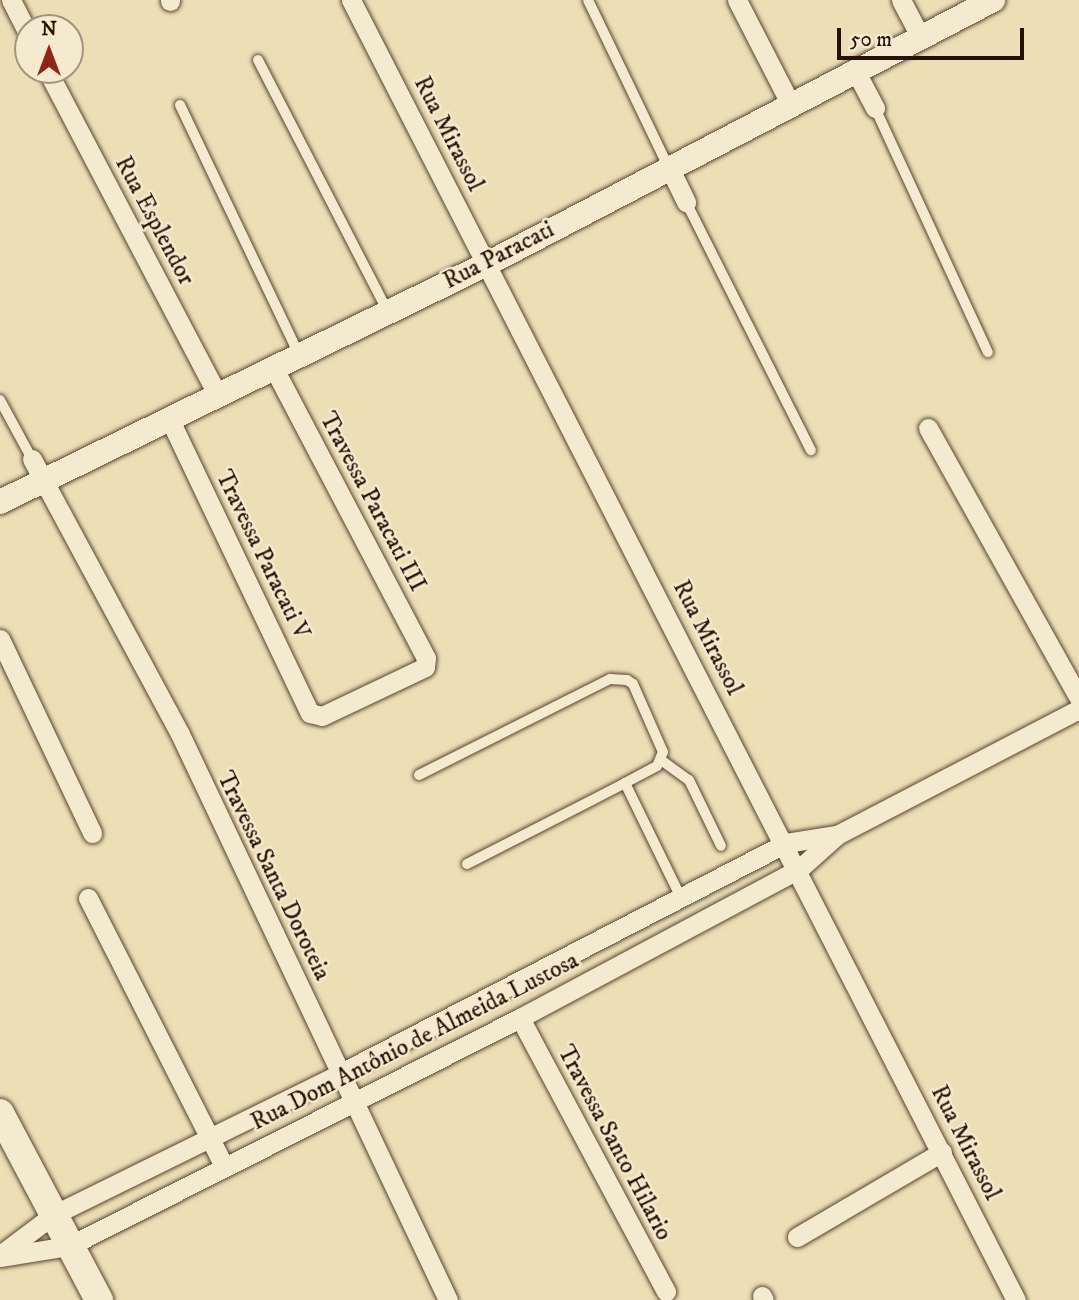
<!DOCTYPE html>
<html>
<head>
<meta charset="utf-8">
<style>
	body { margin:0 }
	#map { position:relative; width:1079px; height:1300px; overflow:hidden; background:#ecdfb6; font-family:"IM FELL DW Pica",serif }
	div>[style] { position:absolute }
	.roads { filter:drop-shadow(0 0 2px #584430) drop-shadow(0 0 2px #584430) }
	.service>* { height:10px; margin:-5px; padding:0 5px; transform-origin:5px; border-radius:5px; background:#f3ead0 }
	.minor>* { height:19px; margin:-9.5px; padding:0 9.5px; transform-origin:9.5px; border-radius:9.5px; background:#f3ead0 }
	.tertiary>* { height:24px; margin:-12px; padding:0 12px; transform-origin:12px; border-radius:12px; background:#f3ead0 }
	.secondary>* { height:28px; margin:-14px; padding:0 14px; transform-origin:14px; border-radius:14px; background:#f3ead0 }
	span { translate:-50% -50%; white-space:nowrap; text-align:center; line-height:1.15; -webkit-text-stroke:5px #f3ead0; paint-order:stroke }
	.street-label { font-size:24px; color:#271104 }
	.north { position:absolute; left:14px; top:14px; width:70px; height:70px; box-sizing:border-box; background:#f3ead0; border:2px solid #a1937e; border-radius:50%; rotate:0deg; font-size:19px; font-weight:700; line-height:28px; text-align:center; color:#271104 }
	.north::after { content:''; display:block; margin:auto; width:24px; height:32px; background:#8f2418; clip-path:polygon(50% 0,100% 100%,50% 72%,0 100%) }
	.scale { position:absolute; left:837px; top:28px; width:187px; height:32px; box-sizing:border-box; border:4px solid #271104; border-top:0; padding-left:9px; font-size:21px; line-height:24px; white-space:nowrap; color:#271104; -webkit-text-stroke:5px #f3ead0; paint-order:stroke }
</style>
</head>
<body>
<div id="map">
	<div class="roads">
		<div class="service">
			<i style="left:588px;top:0;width:187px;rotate:64.3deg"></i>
			<i style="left:258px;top:60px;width:281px;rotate:62.7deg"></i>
			<i style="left:180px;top:105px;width:276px;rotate:64.5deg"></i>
			<i style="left:875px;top:108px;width:269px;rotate:65.2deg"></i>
			<i style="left:686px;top:202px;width:278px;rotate:63.3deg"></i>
			<i style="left:0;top:400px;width:67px;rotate:61.5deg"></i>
			<i style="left:661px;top:760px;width:34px;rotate:36deg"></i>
			<i style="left:689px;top:780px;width:73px;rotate:64.1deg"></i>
			<i style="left:419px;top:775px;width:214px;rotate:-26.7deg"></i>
			<i style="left:610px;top:679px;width:17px;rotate:3deg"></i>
			<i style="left:627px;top:680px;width:7px;rotate:34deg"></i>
			<i style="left:633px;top:684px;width:74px;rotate:66.2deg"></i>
			<i style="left:663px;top:752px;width:15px;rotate:113deg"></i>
			<i style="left:657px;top:766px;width:36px;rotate:152deg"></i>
			<i style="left:625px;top:783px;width:128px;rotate:64deg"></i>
			<i style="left:467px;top:864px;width:178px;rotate:-27.1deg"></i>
		</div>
		<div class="minor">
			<i style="left:11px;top:0;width:37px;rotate:63deg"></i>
			<i style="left:170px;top:0;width:1px;rotate:90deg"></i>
			<i style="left:351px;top:0;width:1460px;rotate:62.91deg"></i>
			<i style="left:737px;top:0;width:116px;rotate:62.8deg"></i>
			<i style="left:901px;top:0;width:41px;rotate:62.2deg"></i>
			<i style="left:47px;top:70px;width:366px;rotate:62.3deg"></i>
			<i style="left:855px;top:70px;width:43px;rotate:62.2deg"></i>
			<i style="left:670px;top:169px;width:37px;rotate:64deg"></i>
			<i style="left:169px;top:418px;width:327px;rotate:64.5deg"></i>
			<i style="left:310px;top:713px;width:12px;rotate:14deg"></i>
			<i style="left:322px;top:716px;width:114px;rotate:-25.4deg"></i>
			<i style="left:425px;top:667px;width:9px;rotate:-84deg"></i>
			<i style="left:426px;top:658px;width:327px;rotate:-117.7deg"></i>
			<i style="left:928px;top:428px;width:309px;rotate:60.8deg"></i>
			<i style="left:32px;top:459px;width:312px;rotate:61.7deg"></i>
			<i style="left:180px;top:734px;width:626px;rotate:64.66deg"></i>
			<i style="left:0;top:639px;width:215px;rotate:64.6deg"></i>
			<i style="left:88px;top:898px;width:301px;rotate:63.1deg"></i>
			<i style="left:520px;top:1018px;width:310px;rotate:61.9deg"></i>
			<i style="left:797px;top:1237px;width:168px;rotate:-30.4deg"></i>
			<i style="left:0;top:1255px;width:66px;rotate:-37deg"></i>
			<i style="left:53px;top:1215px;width:321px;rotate:-26.2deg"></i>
			<i style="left:341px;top:1073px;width:501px;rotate:-27.33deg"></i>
			<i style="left:786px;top:843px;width:51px;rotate:-9.1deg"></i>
			<i style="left:0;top:1257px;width:70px;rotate:-9.1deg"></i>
			<i style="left:69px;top:1246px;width:505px;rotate:-26.82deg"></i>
			<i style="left:520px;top:1018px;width:316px;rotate:-28.1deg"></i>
			<i style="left:799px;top:869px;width:51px;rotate:-41.8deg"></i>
			<i style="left:837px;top:835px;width:273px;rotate:-27.5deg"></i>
			<i style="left:762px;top:1296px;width:4px;rotate:63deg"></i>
		</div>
		<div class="tertiary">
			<i style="left:0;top:502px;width:542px;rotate:-26.05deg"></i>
			<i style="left:487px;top:264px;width:571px;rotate:-27.55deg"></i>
		</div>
		<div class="secondary">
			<i style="left:0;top:1113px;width:212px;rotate:62.1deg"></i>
		</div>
	</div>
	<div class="street-label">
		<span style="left:448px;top:134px;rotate:63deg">Rua Mirassol</span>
		<span style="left:154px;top:221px;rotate:62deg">Rua Esplendor</span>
		<span style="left:499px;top:256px;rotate:-27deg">Rua Paracati</span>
		<span style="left:372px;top:502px;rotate:62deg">Travessa Paracati III</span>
		<span style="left:262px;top:555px;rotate:64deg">Travessa Paracati V</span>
		<span style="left:707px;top:638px;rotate:63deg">Rua Mirassol</span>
		<span style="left:273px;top:876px;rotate:64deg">Travessa Santa Doroteia</span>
		<span style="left:415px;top:1042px;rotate:-27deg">Rua Dom Antônio de Almeida Lustosa</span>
		<span style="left:614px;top:1143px;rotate:62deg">Travessa Santo Hilario</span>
		<span style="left:965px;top:1143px;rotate:63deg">Rua Mirassol</span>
	</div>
	<div class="north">N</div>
	<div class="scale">50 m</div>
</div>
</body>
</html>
